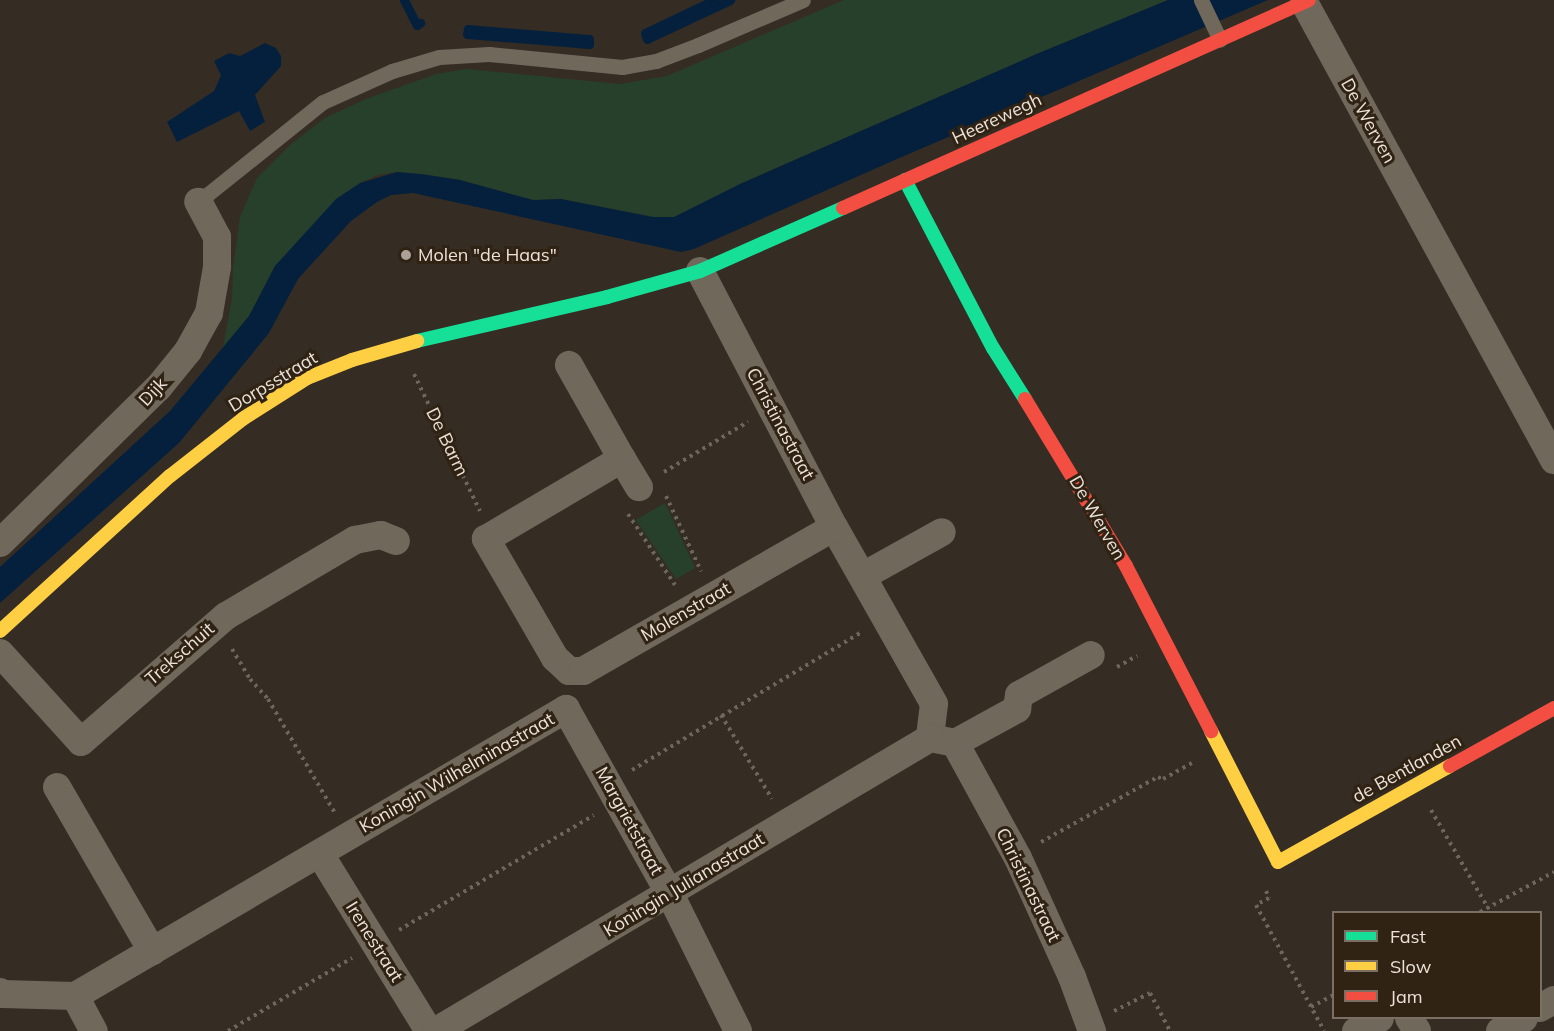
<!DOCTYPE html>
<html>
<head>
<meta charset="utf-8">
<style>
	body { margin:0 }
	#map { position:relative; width:1554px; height:1031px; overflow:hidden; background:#352d24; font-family:Mulish,sans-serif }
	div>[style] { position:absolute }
	.green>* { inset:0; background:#27402c }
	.water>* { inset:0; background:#05203d }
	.stream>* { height:9px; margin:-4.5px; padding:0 4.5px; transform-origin:4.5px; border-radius:4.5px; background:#05203d }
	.path>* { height:4px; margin-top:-2px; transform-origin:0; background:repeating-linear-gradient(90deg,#6c665d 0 3px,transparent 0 7.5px) }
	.lane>* { height:15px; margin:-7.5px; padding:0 7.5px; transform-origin:7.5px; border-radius:7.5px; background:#70685b }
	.street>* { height:28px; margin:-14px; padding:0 14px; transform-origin:14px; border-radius:14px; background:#70685b }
	.fast>* { height:14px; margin:-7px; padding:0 7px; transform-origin:7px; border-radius:7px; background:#16e098 }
	.slow>* { height:14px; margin:-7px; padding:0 7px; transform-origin:7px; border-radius:7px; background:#ffcf43 }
	.jam>* { height:14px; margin:-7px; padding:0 7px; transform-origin:7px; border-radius:7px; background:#f24e42 }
	.dots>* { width:16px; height:16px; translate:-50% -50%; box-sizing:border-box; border:3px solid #302314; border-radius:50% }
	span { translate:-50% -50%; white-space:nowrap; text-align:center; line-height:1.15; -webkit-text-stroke:6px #302314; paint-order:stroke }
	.street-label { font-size:18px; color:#ebe2d9 }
	.poi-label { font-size:18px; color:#ebe2d9 }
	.left { translate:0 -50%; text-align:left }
	.legend { position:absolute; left:1332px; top:911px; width:210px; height:108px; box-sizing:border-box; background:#302314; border:2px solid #7b6f63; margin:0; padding:8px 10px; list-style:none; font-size:18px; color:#ebe2d9 }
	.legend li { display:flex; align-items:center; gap:12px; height:30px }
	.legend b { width:30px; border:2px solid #7b6f63 }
</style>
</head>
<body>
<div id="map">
	<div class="green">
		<i style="clip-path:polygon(844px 0,1168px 0,1039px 53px,740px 184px,674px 217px,653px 217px,561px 199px,533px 200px,460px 180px,422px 174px,397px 172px,378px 175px,360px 183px,275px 266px,249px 316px,223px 348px,232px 299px,233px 269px,240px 217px,257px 178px,290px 145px,325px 118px,366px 99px,436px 74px,467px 69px,620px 84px,667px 76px)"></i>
		<i style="clip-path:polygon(665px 503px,695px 568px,676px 579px,636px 520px)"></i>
	</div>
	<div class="water">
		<i style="clip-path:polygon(1168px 0,1268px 0,897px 159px,694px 249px,681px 252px,413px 193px,391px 195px,377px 202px,351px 221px,298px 279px,269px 333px,179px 443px,0 603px,0 567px,170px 411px,249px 316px,275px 266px,336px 199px,360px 183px,397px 172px,421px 174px,460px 180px,533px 200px,561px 199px,653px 217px,674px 217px,740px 184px,1039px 53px)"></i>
		<i style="clip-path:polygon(265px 43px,276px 48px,281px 56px,281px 66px,255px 95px,265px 122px,250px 131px,239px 111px,177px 142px,167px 122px,214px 91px,221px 75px,214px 61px,229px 53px,240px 56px)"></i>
	</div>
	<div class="stream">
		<i style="left:404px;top:0;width:28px;rotate:63deg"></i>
		<i style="left:417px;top:25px;width:4px;rotate:-34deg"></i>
		<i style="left:714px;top:0;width:76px;rotate:154.4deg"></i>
		<i style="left:645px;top:33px;width:6px;rotate:72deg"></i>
		<i style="left:647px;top:39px;width:92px;rotate:-25.2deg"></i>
		<i style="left:468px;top:29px;width:121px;rotate:4.7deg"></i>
		<i style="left:589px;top:39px;width:5px;rotate:90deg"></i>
		<i style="left:589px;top:44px;width:122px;rotate:-175.3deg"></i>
		<i style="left:467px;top:34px;width:5px;rotate:-79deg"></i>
	</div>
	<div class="path">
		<i style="left:414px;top:374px;width:152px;rotate:64.3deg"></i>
		<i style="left:664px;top:472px;width:98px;rotate:-30.8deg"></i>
		<i style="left:666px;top:496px;width:83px;rotate:65deg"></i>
		<i style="left:628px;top:514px;width:85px;rotate:56.5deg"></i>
		<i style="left:232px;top:649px;width:35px;rotate:59deg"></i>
		<i style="left:250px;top:679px;width:27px;rotate:48deg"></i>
		<i style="left:268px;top:699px;width:132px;rotate:59.6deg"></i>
		<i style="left:1117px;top:667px;width:23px;rotate:-29deg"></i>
		<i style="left:721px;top:715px;width:98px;rotate:58.7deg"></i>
		<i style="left:632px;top:770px;width:268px;rotate:-31deg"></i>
		<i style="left:1431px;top:810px;width:113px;rotate:59.8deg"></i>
		<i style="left:1041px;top:842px;width:134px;rotate:-29.1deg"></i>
		<i style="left:1158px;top:777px;width:5px;rotate:22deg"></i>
		<i style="left:1163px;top:779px;width:33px;rotate:-29deg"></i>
		<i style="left:1266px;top:891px;width:8px;rotate:67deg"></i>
		<i style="left:1269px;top:898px;width:15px;rotate:152deg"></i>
		<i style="left:1256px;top:905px;width:143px;rotate:61.6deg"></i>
		<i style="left:1480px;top:912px;width:84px;rotate:-28.4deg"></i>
		<i style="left:399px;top:930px;width:226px;rotate:-30.5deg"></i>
		<i style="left:1311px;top:1007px;width:26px;rotate:-28deg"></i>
		<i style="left:1114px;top:1011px;width:40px;rotate:-26.6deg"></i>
		<i style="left:1150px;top:993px;width:43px;rotate:62.2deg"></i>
		<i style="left:228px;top:1031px;width:144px;rotate:-30.5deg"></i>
	</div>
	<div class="lane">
		<i style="left:1201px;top:0;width:44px;rotate:64.6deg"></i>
		<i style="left:198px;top:202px;width:160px;rotate:-38.7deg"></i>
		<i style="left:323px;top:102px;width:76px;rotate:-24.2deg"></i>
		<i style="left:392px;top:71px;width:49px;rotate:-16.6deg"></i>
		<i style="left:439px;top:57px;width:50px;rotate:-3.4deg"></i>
		<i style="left:489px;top:54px;width:134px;rotate:5.6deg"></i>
		<i style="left:622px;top:67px;width:35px;rotate:-10deg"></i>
		<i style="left:656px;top:61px;width:45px;rotate:-20.9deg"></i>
		<i style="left:698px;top:45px;width:114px;rotate:-23.2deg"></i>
	</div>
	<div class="street">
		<i style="left:1304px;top:2px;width:522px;rotate:61.37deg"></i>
		<i style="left:700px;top:271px;width:289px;rotate:62.4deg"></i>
		<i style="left:834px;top:527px;width:203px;rotate:60.5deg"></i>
		<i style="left:934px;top:704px;width:34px;rotate:97deg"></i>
		<i style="left:930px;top:738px;width:25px;rotate:11deg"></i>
		<i style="left:955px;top:743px;width:131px;rotate:61.3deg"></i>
		<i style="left:1018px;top:858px;width:131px;rotate:65.6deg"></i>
		<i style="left:1072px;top:977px;width:58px;rotate:69.7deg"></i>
		<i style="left:622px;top:459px;width:33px;rotate:59deg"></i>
		<i style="left:0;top:543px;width:221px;rotate:-44.5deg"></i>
		<i style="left:158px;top:388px;width:48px;rotate:-51deg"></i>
		<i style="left:188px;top:351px;width:43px;rotate:-61.1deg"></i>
		<i style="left:209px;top:313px;width:47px;rotate:-80.1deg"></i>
		<i style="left:217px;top:267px;width:30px;rotate:-90deg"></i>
		<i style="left:217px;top:237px;width:40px;rotate:-118deg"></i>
		<i style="left:863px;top:576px;width:90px;rotate:-29.1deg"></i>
		<i style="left:0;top:653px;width:120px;rotate:47.7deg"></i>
		<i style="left:81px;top:742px;width:192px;rotate:-41deg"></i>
		<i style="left:226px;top:616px;width:150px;rotate:-30.5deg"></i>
		<i style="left:355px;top:540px;width:26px;rotate:-11deg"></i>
		<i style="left:381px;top:535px;width:16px;rotate:22deg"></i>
		<i style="left:569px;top:671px;width:19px;rotate:-137deg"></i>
		<i style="left:555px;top:658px;width:138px;rotate:-120.1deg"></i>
		<i style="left:486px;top:539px;width:158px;rotate:-30.5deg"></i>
		<i style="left:622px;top:459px;width:108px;rotate:-119.4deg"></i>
		<i style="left:569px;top:671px;width:14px"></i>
		<i style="left:583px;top:671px;width:289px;rotate:-29.8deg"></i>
		<i style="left:566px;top:709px;width:212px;rotate:60.7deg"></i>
		<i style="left:670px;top:894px;width:153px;rotate:63.6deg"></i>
		<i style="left:955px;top:743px;width:71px;rotate:-28.7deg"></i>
		<i style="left:1017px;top:709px;width:14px;rotate:-82deg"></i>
		<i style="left:1019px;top:695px;width:82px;rotate:-29.1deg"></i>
		<i style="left:57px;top:787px;width:190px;rotate:59.9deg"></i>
		<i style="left:320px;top:854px;width:208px;rotate:58.4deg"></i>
		<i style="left:0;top:992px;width:3px;rotate:45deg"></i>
		<i style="left:2px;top:994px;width:73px;rotate:1.6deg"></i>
		<i style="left:75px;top:996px;width:569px;rotate:-30.31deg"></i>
		<i style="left:75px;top:996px;width:40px;rotate:62deg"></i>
		<i style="left:1540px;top:1008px;width:16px;rotate:-30deg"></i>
		<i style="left:1409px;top:1018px;width:15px;rotate:58deg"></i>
		<i style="left:436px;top:1031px;width:574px;rotate:-30.67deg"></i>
		<i style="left:1356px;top:1031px;width:27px;rotate:-28deg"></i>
		<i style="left:1500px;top:1031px;width:27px;rotate:-28deg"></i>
	</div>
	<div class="fast">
		<i style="left:905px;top:180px;width:190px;rotate:62.4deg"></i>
		<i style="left:993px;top:348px;width:60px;rotate:57.9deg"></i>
		<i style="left:417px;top:341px;width:195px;rotate:-13deg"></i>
		<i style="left:607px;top:297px;width:97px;rotate:-15.6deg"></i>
		<i style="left:700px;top:271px;width:156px;rotate:-23.8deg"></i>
	</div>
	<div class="slow">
		<i style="left:0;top:631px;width:230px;rotate:-42.4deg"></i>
		<i style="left:170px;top:476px;width:94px;rotate:-38.1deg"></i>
		<i style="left:244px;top:418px;width:75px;rotate:-32.4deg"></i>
		<i style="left:307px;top:378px;width:48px;rotate:-21.8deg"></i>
		<i style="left:352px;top:360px;width:68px;rotate:-16.3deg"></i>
		<i style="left:1211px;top:731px;width:147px;rotate:62.9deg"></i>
		<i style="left:1278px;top:862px;width:197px;rotate:-29.2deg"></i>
	</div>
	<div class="jam">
		<i style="left:843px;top:208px;width:510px;rotate:-24.05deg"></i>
		<i style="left:1025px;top:399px;width:195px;rotate:58.8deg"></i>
		<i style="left:1126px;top:566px;width:186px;rotate:62.7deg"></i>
		<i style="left:1450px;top:766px;width:119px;rotate:-29.1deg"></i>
	</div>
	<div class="dots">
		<i style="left:406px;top:255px;background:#aba39a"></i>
	</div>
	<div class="street-label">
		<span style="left:997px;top:119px;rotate:-25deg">Heerewegh</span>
		<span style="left:1368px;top:121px;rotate:61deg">De Werven</span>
		<span style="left:273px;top:382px;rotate:-31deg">Dorpsstraat</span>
		<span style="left:153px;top:392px;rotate:-47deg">Dijk</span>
		<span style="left:780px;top:424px;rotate:62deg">Christinastraat</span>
		<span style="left:447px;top:442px;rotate:64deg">De Barm</span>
		<span style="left:1097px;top:518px;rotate:60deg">De Werven</span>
		<span style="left:686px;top:612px;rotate:-30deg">Molenstraat</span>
		<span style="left:180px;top:654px;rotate:-41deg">Trekschuit</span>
		<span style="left:1407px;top:769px;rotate:-29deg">de Bentlanden</span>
		<span style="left:457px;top:773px;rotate:-30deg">Koningin Wilhelminastraat</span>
		<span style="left:629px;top:821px;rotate:61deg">Margrietstraat</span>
		<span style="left:684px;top:885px;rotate:-31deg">Koningin Julianastraat</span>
		<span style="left:1028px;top:885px;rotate:64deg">Christinastraat</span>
		<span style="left:374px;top:942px;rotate:58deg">Irenestraat</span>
	</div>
	<div class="poi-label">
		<span class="left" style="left:418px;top:255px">Molen "de Haas"</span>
	</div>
	<ul class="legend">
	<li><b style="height:8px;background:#16e098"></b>Fast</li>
	<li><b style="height:8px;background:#ffcf43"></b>Slow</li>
	<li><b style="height:8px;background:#f24e42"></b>Jam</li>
	</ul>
</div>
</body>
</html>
